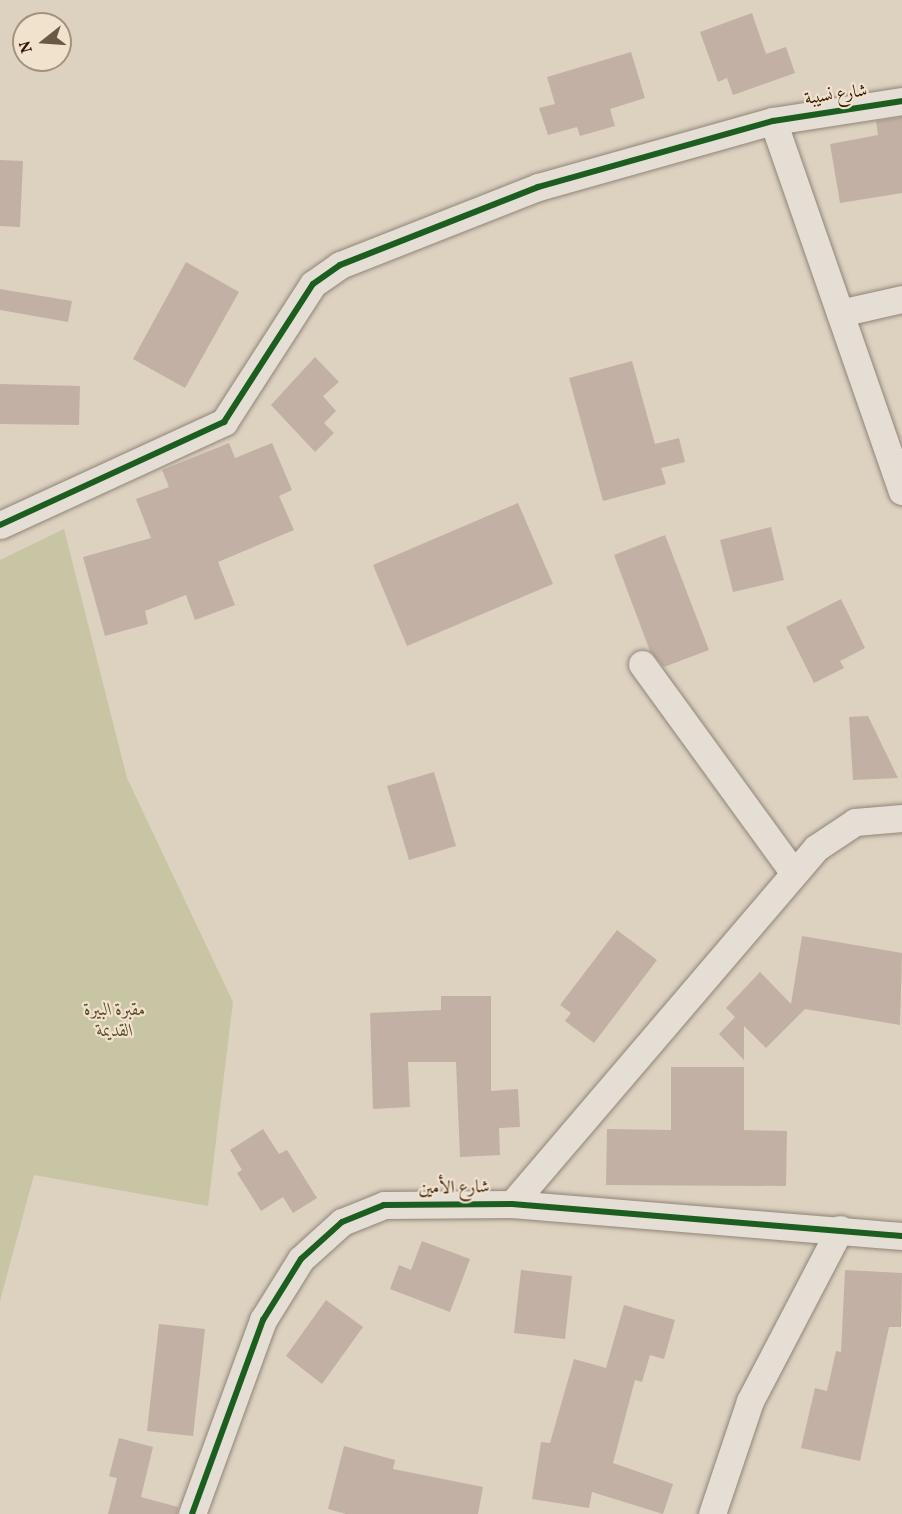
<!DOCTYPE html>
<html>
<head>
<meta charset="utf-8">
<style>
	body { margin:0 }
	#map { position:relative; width:902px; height:1514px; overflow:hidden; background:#ddd1c0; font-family:Vollkorn,Amiri,serif }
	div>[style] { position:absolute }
	.green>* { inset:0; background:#c8c5a4 }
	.building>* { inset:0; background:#c3b0a4 }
	.roads { filter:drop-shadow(0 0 2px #8f8578) drop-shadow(0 0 2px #8f8578) }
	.street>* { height:27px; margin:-13.5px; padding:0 13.5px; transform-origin:13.5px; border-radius:13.5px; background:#e5ded5 }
	.cycleway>* { height:6px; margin:-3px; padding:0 3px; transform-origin:3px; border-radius:3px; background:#1b5e20 }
	span { translate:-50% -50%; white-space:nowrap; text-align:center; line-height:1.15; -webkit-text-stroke:4.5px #f1e2ce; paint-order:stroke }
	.street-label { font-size:18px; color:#311900 }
	.park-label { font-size:18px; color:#594a2a; font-style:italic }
	.north { position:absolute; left:12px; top:12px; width:60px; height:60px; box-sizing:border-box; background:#f1e2ce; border:2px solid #a4927c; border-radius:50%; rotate:253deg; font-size:16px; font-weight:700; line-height:24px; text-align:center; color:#311900 }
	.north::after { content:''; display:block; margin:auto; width:21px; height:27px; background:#6d5943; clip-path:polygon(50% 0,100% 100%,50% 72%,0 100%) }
</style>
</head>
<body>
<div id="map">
	<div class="green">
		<i style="clip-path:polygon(64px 529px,127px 778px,233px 1002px,208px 1206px,34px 1175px,0 1301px,0 560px)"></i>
	</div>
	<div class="building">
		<i style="clip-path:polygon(752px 13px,766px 54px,786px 47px,795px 73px,733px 95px,727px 78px,718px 82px,700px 32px)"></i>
		<i style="clip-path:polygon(631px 52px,645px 98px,610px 109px,615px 126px,580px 136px,577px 127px,548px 135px,539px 108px,555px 104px,547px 77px)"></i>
		<i style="clip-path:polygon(902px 117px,902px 193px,840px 203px,830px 144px,878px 135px,876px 121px)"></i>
		<i style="clip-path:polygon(0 160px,23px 161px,20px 227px,0 226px)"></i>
		<i style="clip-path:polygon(186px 262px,239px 292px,185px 388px,133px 359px)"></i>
		<i style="clip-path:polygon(0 289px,72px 301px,68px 322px,0 310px)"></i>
		<i style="clip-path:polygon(315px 357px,339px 382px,323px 396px,336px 411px,324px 423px,334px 433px,315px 452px,271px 405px)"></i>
		<i style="clip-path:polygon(632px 361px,655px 444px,679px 438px,685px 462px,661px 468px,666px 484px,603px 501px,569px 378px)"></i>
		<i style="clip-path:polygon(0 384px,80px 386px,79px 425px,0 424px)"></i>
		<i style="clip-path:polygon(229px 443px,235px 458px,272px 443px,292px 490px,279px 496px,294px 530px,218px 562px,235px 605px,195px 620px,186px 595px,145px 611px,148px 624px,105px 636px,83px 557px,151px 538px,136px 499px,169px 487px,162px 470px)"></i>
		<i style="clip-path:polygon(518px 503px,553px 584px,407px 646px,373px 565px)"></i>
		<i style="clip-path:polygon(771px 527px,784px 580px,733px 592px,720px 540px)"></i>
		<i style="clip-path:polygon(665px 535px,709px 650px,664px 667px,650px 651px,614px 555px)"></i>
		<i style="clip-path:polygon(841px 599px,865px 648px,840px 661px,844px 668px,814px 683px,786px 627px)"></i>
		<i style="clip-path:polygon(868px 716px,898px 778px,853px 780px,849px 717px)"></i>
		<i style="clip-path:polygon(434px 772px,456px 846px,409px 860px,387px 786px)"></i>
		<i style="clip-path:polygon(617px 930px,657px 960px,594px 1043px,565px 1021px,571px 1013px,560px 1005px)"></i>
		<i style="clip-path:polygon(802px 936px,902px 953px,900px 1025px,805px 1009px,766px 1048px,744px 1026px,744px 1060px,719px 1034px,735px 1017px,726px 1008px,760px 972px,791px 1004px)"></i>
		<i style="clip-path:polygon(441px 996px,491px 996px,491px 1091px,518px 1089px,520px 1127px,499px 1128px,500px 1155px,460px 1157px,456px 1062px,408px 1062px,410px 1107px,373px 1109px,370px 1013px,441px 1010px)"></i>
		<i style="clip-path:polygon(671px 1067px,744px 1067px,744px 1130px,787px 1131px,786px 1186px,606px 1185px,607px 1129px,671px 1130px)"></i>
		<i style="clip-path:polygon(263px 1129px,279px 1154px,287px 1150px,317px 1198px,293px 1213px,283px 1197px,261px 1211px,237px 1173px,242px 1170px,230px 1150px)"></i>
		<i style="clip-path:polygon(422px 1241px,470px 1259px,450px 1312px,390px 1289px,399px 1265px,411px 1270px)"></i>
		<i style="clip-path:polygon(521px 1270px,572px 1276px,565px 1339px,514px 1333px)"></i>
		<i style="clip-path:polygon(845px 1270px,902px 1273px,901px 1327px,889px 1327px,860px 1461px,801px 1448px,815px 1388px,827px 1391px,836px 1351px,841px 1352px)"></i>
		<i style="clip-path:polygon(326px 1300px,363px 1327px,322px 1384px,286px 1356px)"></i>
		<i style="clip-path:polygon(624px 1305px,675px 1320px,664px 1359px,650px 1355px,642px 1382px,635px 1380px,613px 1463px,673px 1484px,663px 1514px,592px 1492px,589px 1508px,532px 1499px,541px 1442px,550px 1443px,574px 1359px,606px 1368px)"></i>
		<i style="clip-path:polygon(159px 1324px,205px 1329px,193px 1436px,147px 1431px)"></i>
		<i style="clip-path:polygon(119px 1438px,153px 1447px,141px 1497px,178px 1507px,177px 1514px,108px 1514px,117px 1478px,109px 1476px)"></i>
		<i style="clip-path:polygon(344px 1446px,395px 1460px,393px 1469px,483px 1487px,478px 1514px,346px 1514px,328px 1509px)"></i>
	</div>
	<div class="roads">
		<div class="street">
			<i style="left:773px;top:121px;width:392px;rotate:70.8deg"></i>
			<i style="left:840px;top:313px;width:64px;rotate:-12.7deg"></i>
			<i style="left:0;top:525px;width:247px;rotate:-24.7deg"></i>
			<i style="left:224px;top:422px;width:164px;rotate:-57.2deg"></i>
			<i style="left:313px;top:284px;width:33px;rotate:-35deg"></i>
			<i style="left:340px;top:265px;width:213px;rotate:-21.5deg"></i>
			<i style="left:538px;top:187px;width:244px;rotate:-15.7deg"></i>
			<i style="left:773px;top:121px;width:131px;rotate:-8.8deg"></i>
			<i style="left:642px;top:664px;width:258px;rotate:54deg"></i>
			<i style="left:512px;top:1204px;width:468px;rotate:-49.5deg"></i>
			<i style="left:816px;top:848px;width:47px;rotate:-33.7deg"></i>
			<i style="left:855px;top:822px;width:47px;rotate:-4.9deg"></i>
			<i style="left:192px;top:1514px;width:207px;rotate:-69.9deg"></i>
			<i style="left:263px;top:1320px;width:72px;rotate:-58.1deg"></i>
			<i style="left:301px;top:1259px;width:55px;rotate:-42.1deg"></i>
			<i style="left:342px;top:1222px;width:45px;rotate:-22deg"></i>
			<i style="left:384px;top:1205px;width:128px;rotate:-0.4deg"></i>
			<i style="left:512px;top:1204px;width:391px;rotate:4.7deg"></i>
			<i style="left:712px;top:1514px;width:119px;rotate:-71.4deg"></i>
			<i style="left:750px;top:1401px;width:194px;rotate:-62.4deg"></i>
		</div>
	</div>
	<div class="cycleway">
		<i style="left:0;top:525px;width:247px;rotate:-24.7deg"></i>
		<i style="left:224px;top:422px;width:164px;rotate:-57.2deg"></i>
		<i style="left:313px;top:284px;width:33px;rotate:-35deg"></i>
		<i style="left:340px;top:265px;width:213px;rotate:-21.5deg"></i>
		<i style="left:538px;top:187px;width:244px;rotate:-15.7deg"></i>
		<i style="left:773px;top:121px;width:131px;rotate:-8.8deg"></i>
		<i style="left:192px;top:1514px;width:207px;rotate:-69.9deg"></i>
		<i style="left:263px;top:1320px;width:72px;rotate:-58.1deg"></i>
		<i style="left:301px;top:1259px;width:55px;rotate:-42.1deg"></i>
		<i style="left:342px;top:1222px;width:45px;rotate:-22deg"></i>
		<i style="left:384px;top:1205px;width:128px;rotate:-0.4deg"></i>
		<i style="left:512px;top:1204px;width:391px;rotate:4.7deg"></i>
	</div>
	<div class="street-label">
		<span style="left:836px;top:96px;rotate:-8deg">شارع نسيبة</span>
		<span style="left:454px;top:1189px;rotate:-1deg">شارع الأمين</span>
	</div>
	<div class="park-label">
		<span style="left:115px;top:1022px">مقبرة البيرة<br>القديمة</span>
	</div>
	<div class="north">N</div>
</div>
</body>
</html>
